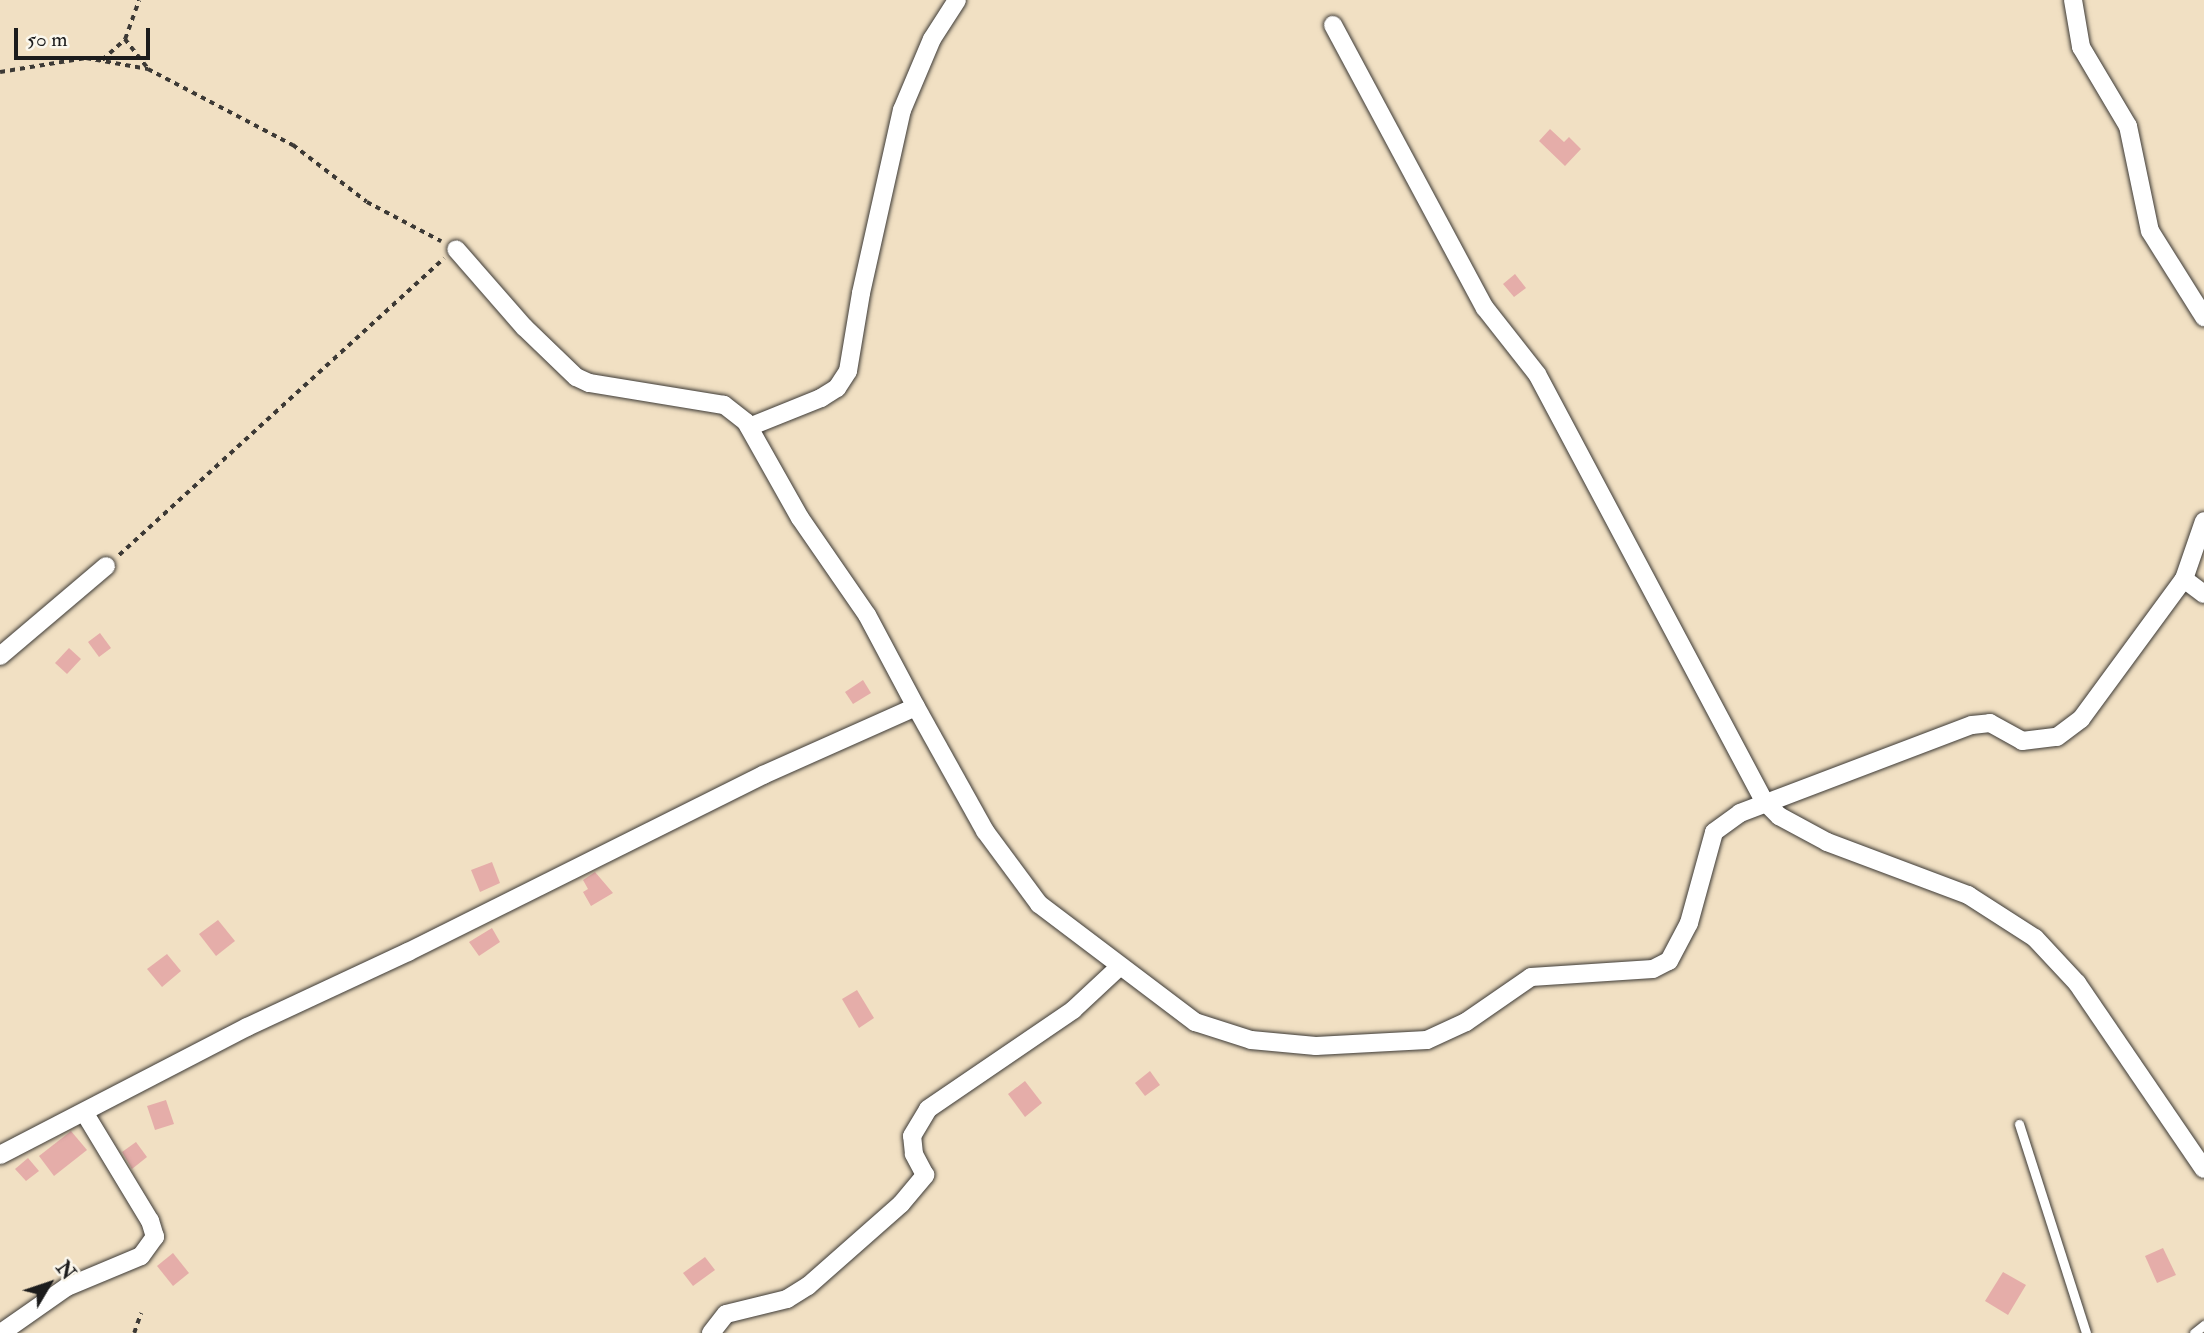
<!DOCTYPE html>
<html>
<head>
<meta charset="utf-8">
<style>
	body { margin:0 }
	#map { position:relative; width:2204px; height:1333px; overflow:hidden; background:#f1e0c3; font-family:"IM FELL Double Pica",serif }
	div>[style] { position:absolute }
	.building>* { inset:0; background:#e5ada9 }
	.path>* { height:3.5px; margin-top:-1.75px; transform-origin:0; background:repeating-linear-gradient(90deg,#3c3935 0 5px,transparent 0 10px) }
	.roads { filter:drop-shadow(0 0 2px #3c3935) drop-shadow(0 0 2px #3c3935) }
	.service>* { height:9px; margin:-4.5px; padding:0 4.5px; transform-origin:4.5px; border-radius:4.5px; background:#fff }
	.minor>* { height:18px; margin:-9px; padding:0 9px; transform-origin:9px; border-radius:9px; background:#fff }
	span { translate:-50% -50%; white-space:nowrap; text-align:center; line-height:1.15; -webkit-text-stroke:6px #fbf7ec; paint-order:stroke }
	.north { position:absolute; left:14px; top:1249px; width:70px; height:70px; -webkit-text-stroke:5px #fbf7ec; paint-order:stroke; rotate:51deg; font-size:19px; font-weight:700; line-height:28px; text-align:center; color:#1c1c1c }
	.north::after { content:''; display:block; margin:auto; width:24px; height:32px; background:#1c1c1c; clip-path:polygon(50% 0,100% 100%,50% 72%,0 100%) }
	.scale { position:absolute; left:14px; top:28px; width:136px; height:32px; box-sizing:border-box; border:4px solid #1c1c1c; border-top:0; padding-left:9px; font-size:21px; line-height:24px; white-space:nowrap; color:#1c1c1c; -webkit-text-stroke:5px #fbf7ec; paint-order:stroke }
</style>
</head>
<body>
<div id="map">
	<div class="building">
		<i style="clip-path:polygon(1550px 129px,1564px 142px,1569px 137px,1581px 149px,1565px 166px,1539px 141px)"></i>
		<i style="clip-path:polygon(1515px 274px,1526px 288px,1514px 297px,1503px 284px)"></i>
		<i style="clip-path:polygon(100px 633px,111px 648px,99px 657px,88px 642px)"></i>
		<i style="clip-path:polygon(69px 648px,81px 659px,67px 674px,55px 663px)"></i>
		<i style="clip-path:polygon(863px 680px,871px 693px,853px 704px,845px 692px)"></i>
		<i style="clip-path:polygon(492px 862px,500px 883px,480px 892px,471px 870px)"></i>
		<i style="clip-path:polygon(595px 872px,613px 893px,591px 906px,583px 892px,588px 889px,583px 880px)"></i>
		<i style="clip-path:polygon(218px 920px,235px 941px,216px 956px,199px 934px)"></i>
		<i style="clip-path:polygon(492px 928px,500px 942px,479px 956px,469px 942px)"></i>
		<i style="clip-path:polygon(167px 954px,181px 971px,162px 987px,147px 969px)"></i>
		<i style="clip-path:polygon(857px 990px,874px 1018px,859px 1028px,842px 999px)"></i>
		<i style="clip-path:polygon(1150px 1071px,1160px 1085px,1145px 1096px,1135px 1083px)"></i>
		<i style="clip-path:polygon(1025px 1081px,1042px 1103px,1025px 1117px,1008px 1094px)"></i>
		<i style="clip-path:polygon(166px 1100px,174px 1124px,155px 1130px,147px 1106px)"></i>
		<i style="clip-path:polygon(71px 1131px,87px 1150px,54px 1176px,39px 1156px)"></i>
		<i style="clip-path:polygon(136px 1142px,147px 1157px,132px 1169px,122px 1152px)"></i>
		<i style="clip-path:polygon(28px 1158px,39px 1171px,26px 1181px,15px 1169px)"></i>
		<i style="clip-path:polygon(2163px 1248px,2176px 1275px,2157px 1283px,2145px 1256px)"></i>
		<i style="clip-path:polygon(173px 1253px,189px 1273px,173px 1286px,157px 1266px)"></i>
		<i style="clip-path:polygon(705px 1257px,715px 1270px,693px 1286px,683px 1273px)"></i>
		<i style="clip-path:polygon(2003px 1272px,2026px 1285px,2008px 1315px,1985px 1301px)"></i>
	</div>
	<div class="path">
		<i style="left:125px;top:39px;width:36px;rotate:52deg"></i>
		<i style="left:102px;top:60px;width:31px;rotate:-42deg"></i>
		<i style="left:125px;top:39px;width:41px;rotate:-70.3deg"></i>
		<i style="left:0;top:72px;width:87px;rotate:-9.2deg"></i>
		<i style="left:86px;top:58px;width:63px;rotate:10.1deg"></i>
		<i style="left:148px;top:69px;width:164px;rotate:27.7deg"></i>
		<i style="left:293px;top:145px;width:93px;rotate:37.6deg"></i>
		<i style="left:367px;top:202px;width:84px;rotate:27.8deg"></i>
		<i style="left:119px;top:555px;width:440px;rotate:-42.4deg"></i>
		<i style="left:134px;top:1333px;width:21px;rotate:-71deg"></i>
	</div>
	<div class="roads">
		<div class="service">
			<i style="left:2019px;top:1124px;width:219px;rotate:72.2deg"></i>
			<i style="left:2194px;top:1333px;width:13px;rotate:-39deg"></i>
		</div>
		<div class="minor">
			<i style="left:2073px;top:0;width:48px;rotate:80.3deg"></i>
			<i style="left:2081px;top:47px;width:92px;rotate:59.3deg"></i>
			<i style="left:2128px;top:126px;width:107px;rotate:78.2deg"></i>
			<i style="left:2150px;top:231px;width:102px;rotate:57.9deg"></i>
			<i style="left:1333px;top:25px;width:321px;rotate:61.8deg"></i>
			<i style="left:1485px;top:308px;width:84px;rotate:51.8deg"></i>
			<i style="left:1537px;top:374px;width:485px;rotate:62deg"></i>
			<i style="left:1765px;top:802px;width:20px;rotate:45deg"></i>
			<i style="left:1779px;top:816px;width:55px;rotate:28.4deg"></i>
			<i style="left:1827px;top:842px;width:151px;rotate:20.6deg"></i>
			<i style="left:1968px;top:895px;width:80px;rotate:32.7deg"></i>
			<i style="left:2035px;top:938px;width:62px;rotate:47deg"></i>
			<i style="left:2077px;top:983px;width:225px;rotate:55.7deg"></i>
			<i style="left:749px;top:427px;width:78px;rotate:-21.9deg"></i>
			<i style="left:821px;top:398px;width:19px;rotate:-32deg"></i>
			<i style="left:837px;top:388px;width:20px;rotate:-57deg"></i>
			<i style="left:848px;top:371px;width:79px;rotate:-80.5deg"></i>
			<i style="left:861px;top:293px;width:188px;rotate:-77.4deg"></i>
			<i style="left:902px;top:110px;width:77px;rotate:-67.1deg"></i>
			<i style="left:932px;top:39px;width:46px;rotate:-57.3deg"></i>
			<i style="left:2184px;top:579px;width:25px;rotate:37deg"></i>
			<i style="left:0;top:656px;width:139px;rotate:-40.3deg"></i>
			<i style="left:916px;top:707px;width:142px;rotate:60.9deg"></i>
			<i style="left:985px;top:831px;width:91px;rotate:53.5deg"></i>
			<i style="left:1039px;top:904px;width:196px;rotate:37.1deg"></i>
			<i style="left:1195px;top:1022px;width:59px;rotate:17.8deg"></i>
			<i style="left:1251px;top:1040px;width:65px;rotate:5.3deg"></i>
			<i style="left:1316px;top:1046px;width:111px;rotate:-3.1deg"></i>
			<i style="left:1427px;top:1040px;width:43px;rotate:-24.8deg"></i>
			<i style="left:1466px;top:1022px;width:79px;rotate:-34.7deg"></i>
			<i style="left:1531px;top:977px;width:122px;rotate:-3.8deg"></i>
			<i style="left:1653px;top:969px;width:18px;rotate:-27deg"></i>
			<i style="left:1669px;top:961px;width:43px;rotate:-62.2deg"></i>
			<i style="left:1689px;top:923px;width:94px;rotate:-74.6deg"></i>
			<i style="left:1714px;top:832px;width:32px;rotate:-36deg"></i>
			<i style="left:1740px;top:813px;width:248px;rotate:-20.8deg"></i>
			<i style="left:1972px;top:725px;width:18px;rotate:-6deg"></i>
			<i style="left:1990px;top:723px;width:37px;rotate:29deg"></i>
			<i style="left:2022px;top:741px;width:35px;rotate:-7deg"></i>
			<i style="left:2057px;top:737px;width:30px;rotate:-37deg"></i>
			<i style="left:2081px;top:719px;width:174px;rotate:-53.7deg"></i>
			<i style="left:2184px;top:579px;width:61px;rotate:-71deg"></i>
			<i style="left:0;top:1155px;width:278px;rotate:-27.4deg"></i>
			<i style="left:247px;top:1027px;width:178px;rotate:-25deg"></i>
			<i style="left:408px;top:952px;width:397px;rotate:-26.5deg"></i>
			<i style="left:763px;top:775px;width:167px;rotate:-24deg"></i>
			<i style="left:916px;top:707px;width:104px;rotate:-118deg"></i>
			<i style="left:867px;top:615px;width:118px;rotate:-124.6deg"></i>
			<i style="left:800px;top:518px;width:110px;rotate:-119.4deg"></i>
			<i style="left:746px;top:422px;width:28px;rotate:-142deg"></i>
			<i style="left:724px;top:405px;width:137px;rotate:-170.7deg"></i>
			<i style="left:589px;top:383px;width:14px;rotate:-155deg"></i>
			<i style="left:576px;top:377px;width:72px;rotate:-136.1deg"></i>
			<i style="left:524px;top:327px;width:103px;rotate:-131.1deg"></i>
			<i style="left:1px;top:1333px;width:80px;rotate:-34.9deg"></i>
			<i style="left:67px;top:1287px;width:80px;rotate:-22.7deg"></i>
			<i style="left:141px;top:1256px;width:24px;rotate:-54deg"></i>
			<i style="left:155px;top:1237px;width:17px;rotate:-107deg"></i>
			<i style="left:150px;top:1221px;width:127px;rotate:-121.2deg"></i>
			<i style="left:711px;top:1333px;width:24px;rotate:-52deg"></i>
			<i style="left:726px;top:1314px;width:63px;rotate:-13.8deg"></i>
			<i style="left:787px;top:1299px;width:25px;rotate:-32deg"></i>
			<i style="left:808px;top:1286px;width:124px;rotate:-41.4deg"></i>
			<i style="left:901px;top:1204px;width:38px;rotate:-50deg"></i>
			<i style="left:925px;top:1175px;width:24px;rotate:-118deg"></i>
			<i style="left:914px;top:1154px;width:18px;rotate:-96deg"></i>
			<i style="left:912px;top:1136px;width:31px;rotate:-59deg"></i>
			<i style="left:928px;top:1109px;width:176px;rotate:-34.3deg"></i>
			<i style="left:1073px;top:1010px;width:62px;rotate:-43deg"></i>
		</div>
	</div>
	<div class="north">N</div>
	<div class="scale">50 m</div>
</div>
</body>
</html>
